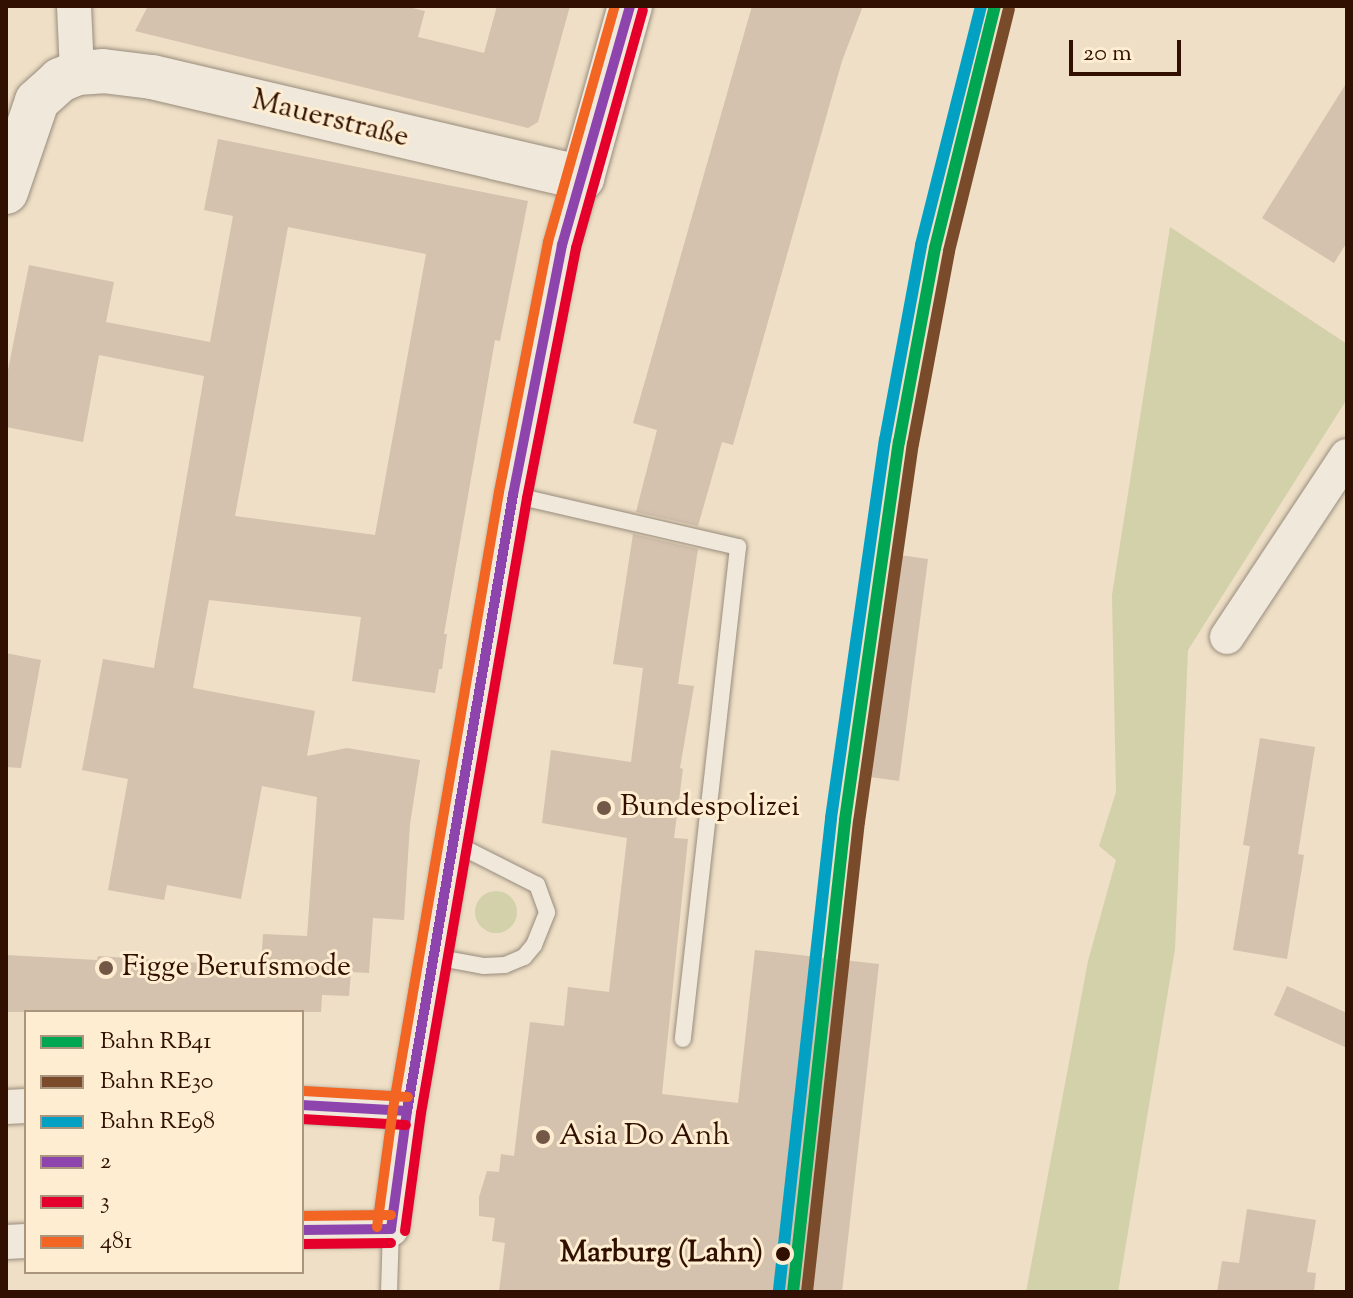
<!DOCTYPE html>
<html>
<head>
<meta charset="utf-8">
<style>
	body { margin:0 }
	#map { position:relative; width:1353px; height:1298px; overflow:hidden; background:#eedfc6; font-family:"Sorts Mill Goudy",serif }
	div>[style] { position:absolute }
	.green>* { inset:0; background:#d2d1a9 }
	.round { border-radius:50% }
	.building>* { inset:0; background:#d4c1ae }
	.roads { filter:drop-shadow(0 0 2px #998c7c) drop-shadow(0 0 2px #998c7c) }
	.service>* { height:16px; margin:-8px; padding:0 8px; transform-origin:8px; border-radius:8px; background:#efe8db }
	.minor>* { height:34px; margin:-17px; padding:0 17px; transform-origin:17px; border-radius:17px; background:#efe8db }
	.secondary>* { height:44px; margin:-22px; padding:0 22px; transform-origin:22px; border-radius:22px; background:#efe8db }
	.bus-1>* { height:10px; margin:-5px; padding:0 5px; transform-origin:5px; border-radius:5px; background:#8e44ad }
	.bus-2>* { height:10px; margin:-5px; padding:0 5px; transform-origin:5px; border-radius:5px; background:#e4002b }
	.bus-3>* { height:10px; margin:-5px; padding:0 5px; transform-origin:5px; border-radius:5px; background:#f26522 }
	.rail-1>* { height:12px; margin:-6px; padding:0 6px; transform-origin:6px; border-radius:6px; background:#00a651 }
	.rail-2>* { height:12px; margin:-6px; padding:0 6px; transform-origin:6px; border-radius:6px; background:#7a4b2a }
	.rail-3>* { height:12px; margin:-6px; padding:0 6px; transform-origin:6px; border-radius:6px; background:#02a1c4 }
	.dots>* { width:22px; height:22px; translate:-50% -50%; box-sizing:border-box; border:4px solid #feedd0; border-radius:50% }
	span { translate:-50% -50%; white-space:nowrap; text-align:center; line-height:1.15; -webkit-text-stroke:6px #feedd0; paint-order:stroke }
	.street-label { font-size:30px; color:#311002 }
	.poi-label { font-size:30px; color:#311002 }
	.left { translate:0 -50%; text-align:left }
	.stop-label { font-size:30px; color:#311002; font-weight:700 }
	.right { translate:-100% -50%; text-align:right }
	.frame { position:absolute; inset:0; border:8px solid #311002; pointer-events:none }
	.legend { position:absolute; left:24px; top:1010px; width:280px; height:264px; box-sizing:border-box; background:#feedd0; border:2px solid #ac957e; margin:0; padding:10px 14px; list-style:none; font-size:24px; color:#311002 }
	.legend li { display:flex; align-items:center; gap:16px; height:40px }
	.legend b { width:40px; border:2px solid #ac957e }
	.scale { position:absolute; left:1069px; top:40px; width:112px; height:36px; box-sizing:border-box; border:4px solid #311002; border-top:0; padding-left:10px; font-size:24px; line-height:28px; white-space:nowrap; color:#311002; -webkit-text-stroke:6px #feedd0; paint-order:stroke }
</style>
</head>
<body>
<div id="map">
	<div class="green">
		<i style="clip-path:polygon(1170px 227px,1347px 344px,1347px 399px,1188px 650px,1175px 949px,1118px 1292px,1026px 1292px,1088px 961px,1116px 860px,1099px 846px,1116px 792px,1112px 595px)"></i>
		<i class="round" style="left:475px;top:891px;width:42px;height:42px"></i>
	</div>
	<div class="building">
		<i style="clip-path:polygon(148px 6px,404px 6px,425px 11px,418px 37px,484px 53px,497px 6px,570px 6px,538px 122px,528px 128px,135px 31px)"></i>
		<i style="clip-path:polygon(752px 6px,863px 6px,842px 61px,733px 445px,722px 442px,698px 526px,636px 512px,657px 430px,633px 423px)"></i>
		<i style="clip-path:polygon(1347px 82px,1347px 242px,1334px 263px,1262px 218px)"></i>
		<i style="clip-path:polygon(evenodd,218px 139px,528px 201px,500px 341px,495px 340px,444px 634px,447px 634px,442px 669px,439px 669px,435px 693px,352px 681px,361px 617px,209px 600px,193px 688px,315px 711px,307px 756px,347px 748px,420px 760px,410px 824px,404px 920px,373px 918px,369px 973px,351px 972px,349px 996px,322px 995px,321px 1012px,6px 1012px,6px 955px,97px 960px,98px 956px,261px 967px,263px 934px,307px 936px,317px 797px,262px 786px,241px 899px,167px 885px,164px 900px,108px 890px,128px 779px,82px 770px,103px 659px,154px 668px,204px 376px,99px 355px,83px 442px,6px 427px,6px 380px,29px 265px,114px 282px,106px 322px,210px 342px,233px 216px,204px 210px,218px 139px,288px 227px,426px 254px,375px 535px,235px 516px,288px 227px)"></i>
		<i style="clip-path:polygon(633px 534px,698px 549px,678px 684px,694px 686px,680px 768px,683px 769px,674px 838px,688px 839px,662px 1094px,738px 1103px,755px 950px,879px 964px,842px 1292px,499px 1292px,505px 1243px,492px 1241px,495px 1218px,479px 1216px,479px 1197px,487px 1171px,499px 1172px,501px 1154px,514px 1156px,530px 1022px,564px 1026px,568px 987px,609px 992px,627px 838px,542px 823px,551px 750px,631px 762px,643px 668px,613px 664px)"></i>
		<i style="clip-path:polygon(892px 554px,928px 559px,899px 781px,863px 776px)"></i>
		<i style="clip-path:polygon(6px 653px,41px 660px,21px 768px,6px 767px)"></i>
		<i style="clip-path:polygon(1260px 738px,1315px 747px,1298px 854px,1304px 855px,1287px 959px,1233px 950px,1250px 846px,1243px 845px)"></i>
		<i style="clip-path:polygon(1287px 986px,1347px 1013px,1347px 1048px,1274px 1015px)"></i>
		<i style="clip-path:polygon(1247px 1209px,1316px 1220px,1307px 1272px,1316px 1273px,1314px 1292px,1217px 1292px,1222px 1261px,1239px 1263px)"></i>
	</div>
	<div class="roads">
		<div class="service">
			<i style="left:513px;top:495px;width:231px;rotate:13deg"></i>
			<i style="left:738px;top:547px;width:495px;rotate:96.4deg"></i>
			<i style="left:435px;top:957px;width:50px;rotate:10.4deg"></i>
			<i style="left:484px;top:966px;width:21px;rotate:-3deg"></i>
			<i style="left:505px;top:965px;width:21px;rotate:-23deg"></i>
			<i style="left:524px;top:957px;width:16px;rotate:-50deg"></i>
			<i style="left:534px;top:945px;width:35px;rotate:-68deg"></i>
			<i style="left:547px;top:912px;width:29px;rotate:-110deg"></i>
			<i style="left:537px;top:885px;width:91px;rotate:-153.2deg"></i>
			<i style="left:389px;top:1292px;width:63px;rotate:-88.2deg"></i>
		</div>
		<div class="minor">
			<i style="left:74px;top:6px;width:67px;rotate:87.4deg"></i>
			<i style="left:1227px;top:637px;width:217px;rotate:-56.5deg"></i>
			<i style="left:302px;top:1105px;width:105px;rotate:3.3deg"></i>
			<i style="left:6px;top:1107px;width:20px;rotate:-3deg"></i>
			<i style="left:302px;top:1230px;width:89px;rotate:-0.6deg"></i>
			<i style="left:391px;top:1229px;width:119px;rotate:-82.3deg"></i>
			<i style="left:407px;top:1111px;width:625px;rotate:-80.24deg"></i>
			<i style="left:513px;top:495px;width:255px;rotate:-78.9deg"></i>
			<i style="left:562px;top:245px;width:70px;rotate:-73.4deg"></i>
			<i style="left:6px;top:1242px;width:20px;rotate:-3deg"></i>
		</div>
		<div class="secondary">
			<i style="left:6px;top:192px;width:96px;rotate:-71.2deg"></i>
			<i style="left:37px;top:101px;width:31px;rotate:-42deg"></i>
			<i style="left:60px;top:80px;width:18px;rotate:-22deg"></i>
			<i style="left:77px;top:73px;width:26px;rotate:-4deg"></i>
			<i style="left:103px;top:71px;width:49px;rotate:7deg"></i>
			<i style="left:152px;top:77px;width:442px;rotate:13.2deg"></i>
			<i style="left:582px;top:178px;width:179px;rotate:-74.4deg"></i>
		</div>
	</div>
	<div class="bus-1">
		<i style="left:302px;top:1105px;width:105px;rotate:3.3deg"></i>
		<i style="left:391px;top:1229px;width:119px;rotate:-82.3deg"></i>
		<i style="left:407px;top:1111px;width:625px;rotate:-80.24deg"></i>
		<i style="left:513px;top:495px;width:255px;rotate:-78.9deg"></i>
		<i style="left:562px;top:245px;width:248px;rotate:-74.1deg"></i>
		<i style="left:302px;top:1230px;width:89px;rotate:-0.6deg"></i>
	</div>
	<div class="bus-2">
		<i style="left:302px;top:1119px;width:104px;rotate:3.3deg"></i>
		<i style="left:405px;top:1231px;width:119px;rotate:-82.3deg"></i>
		<i style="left:421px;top:1113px;width:624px;rotate:-80.22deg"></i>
		<i style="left:527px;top:498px;width:255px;rotate:-78.9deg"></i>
		<i style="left:576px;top:248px;width:247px;rotate:-74.3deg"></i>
		<i style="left:302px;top:1244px;width:89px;rotate:-0.6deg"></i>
	</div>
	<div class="bus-3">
		<i style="left:303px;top:1091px;width:105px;rotate:3.3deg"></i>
		<i style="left:302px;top:1216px;width:89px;rotate:-0.6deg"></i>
		<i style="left:377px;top:1227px;width:119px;rotate:-82.3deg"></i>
		<i style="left:393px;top:1109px;width:626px;rotate:-80.25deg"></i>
		<i style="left:499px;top:492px;width:255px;rotate:-78.9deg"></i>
		<i style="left:548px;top:242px;width:245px;rotate:-74.2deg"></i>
	</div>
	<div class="rail-1">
		<i style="left:793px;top:1292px;width:475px;rotate:-83.7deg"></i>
		<i style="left:845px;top:820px;width:382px;rotate:-81.9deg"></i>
		<i style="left:899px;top:442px;width:197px;rotate:-79.5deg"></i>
		<i style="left:935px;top:248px;width:249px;rotate:-76.1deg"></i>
	</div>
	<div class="rail-2">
		<i style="left:807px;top:1292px;width:473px;rotate:-83.7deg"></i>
		<i style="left:859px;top:822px;width:382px;rotate:-81.9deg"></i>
		<i style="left:913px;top:444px;width:196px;rotate:-79.4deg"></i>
		<i style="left:949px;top:251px;width:249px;rotate:-76.1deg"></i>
	</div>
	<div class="rail-3">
		<i style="left:779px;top:1290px;width:475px;rotate:-83.7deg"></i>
		<i style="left:831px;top:818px;width:382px;rotate:-81.9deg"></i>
		<i style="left:885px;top:440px;width:198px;rotate:-79.5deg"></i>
		<i style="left:921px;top:245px;width:246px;rotate:-75.9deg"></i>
	</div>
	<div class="dots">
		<i style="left:604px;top:808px;background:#735847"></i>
		<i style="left:106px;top:968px;background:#735847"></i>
		<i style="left:543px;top:1137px;background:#735847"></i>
		<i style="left:783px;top:1254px;background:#311002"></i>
	</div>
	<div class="street-label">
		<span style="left:330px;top:120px;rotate:14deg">Mauerstraße</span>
	</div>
	<div class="poi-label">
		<span class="left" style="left:620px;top:808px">Bundespolizei</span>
		<span class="left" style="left:122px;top:968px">Figge Berufsmode</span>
		<span class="left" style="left:559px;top:1137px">Asia Do Anh</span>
	</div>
	<div class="stop-label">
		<span class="right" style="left:763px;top:1254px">Marburg (Lahn)</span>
	</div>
	<div class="frame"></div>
	<ul class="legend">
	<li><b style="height:10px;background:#00a651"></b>Bahn RB41</li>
	<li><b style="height:10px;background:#7a4b2a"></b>Bahn RE30</li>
	<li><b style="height:10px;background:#02a1c4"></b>Bahn RE98</li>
	<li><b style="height:10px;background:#8e44ad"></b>2</li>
	<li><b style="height:10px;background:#e4002b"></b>3</li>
	<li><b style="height:10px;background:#f26522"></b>481</li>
	</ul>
	<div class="scale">20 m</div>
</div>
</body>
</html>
